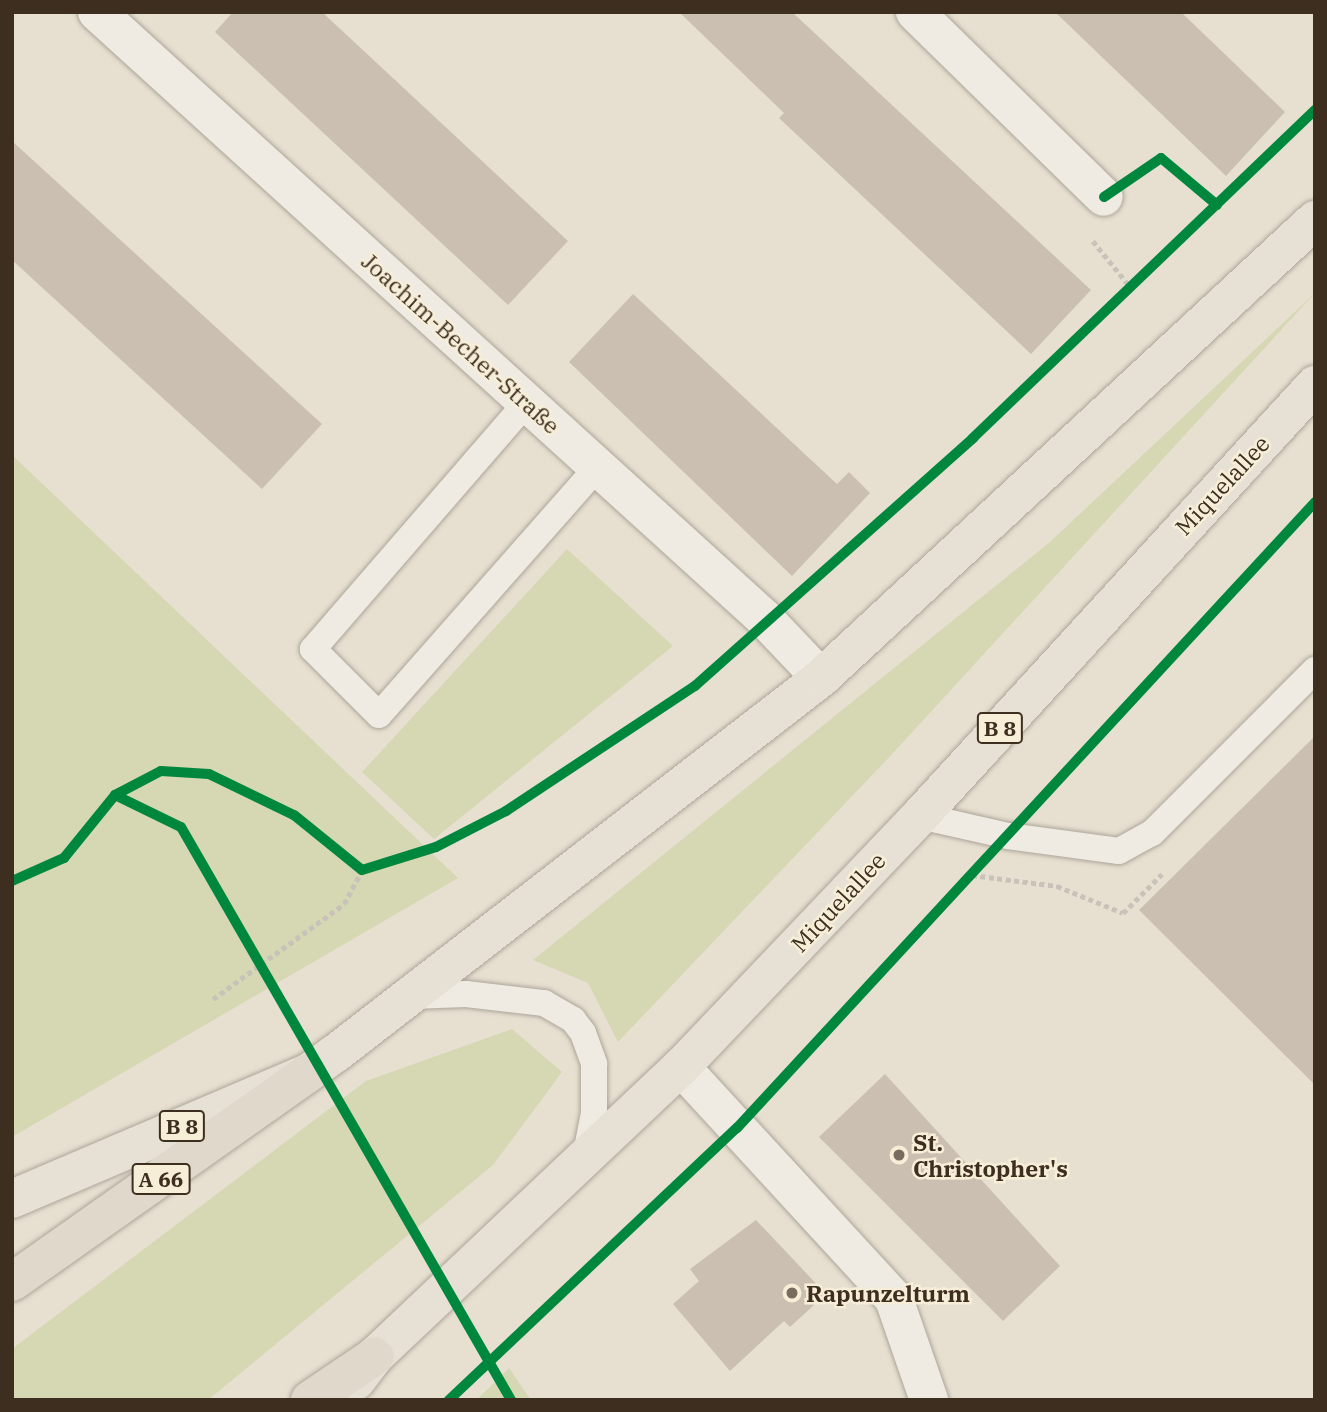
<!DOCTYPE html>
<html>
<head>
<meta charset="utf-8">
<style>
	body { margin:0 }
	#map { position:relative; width:1327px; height:1412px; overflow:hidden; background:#e7e0d1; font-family:"IBM Plex Serif",serif }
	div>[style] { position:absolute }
	.green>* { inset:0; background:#d6d7b3 }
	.building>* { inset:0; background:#cbbfb2 }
	.path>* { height:4.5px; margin-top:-2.25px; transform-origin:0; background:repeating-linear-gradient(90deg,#c8c2b9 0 5px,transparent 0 8.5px) }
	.roads { filter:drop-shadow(0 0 2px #ada599) drop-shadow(0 0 2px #ada599) }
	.service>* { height:26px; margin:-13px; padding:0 13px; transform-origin:13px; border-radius:13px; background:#efebe3 }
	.minor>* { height:38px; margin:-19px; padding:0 19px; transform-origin:19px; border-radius:19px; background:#efebe3 }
	.primary>* { height:38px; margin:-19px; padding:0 19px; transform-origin:19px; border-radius:19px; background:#e6e1d4 }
	.trunk>* { height:38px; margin:-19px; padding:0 19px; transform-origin:19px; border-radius:19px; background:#e0d9cb }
	.cycleway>* { height:10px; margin:-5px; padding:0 5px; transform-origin:5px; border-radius:5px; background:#00873e }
	.dots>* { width:19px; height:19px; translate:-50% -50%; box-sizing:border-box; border:4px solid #f7eed8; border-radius:50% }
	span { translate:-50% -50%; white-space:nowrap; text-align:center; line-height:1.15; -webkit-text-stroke:5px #f7eed8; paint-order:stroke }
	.shield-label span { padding:2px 5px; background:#f7eed8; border:2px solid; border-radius:5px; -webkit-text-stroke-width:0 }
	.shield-label { font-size:21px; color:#3d2e20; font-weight:700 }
	.street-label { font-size:23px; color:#3d2e20 }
	.poi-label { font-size:23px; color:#3d2e20; font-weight:700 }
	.left { translate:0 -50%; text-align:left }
	.frame { position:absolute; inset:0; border:14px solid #3d2e20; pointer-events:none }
</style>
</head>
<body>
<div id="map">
	<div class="green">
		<i style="clip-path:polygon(1315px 293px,894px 752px,618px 1042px,588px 983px,533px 960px,1050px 542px)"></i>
		<i style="clip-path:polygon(12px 455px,458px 878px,12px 1137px)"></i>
		<i style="clip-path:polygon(567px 549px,673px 646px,434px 839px,362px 772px)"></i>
		<i style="clip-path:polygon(512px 1029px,562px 1072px,493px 1165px,208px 1400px,12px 1400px,12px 1349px,366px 1081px)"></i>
		<i style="clip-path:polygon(509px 1368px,531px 1400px,476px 1400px,490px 1387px)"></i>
	</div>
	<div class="building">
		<i style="clip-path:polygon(233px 12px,322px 12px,568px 241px,508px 305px,215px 32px)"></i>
		<i style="clip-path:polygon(679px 12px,792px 12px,1091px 290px,1031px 354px,779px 118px,784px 113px)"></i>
		<i style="clip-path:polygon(1055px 12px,1181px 12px,1285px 112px,1226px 176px)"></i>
		<i style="clip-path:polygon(12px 141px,322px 424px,262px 489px,12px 260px)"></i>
		<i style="clip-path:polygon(633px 294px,837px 484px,849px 472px,870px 493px,792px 576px,569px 362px)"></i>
		<i style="clip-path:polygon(1315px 736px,1315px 1085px,1139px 910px)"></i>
		<i style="clip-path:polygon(885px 1074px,1060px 1266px,1003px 1321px,819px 1137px)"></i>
		<i style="clip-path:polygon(756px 1220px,826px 1294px,790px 1327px,784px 1321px,730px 1371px,673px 1304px,699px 1281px,690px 1269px)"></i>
	</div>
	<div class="path">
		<i style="left:1093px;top:241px;width:62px;rotate:50.9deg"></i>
		<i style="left:972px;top:875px;width:86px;rotate:7.4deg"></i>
		<i style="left:1057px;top:886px;width:71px;rotate:22.2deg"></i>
		<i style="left:1123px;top:913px;width:55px;rotate:-45deg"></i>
		<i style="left:213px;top:999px;width:162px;rotate:-35.9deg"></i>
		<i style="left:344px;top:904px;width:38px;rotate:-62deg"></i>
	</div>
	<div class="roads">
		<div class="service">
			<i style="left:527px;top:402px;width:327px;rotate:130.9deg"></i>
			<i style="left:313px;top:649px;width:93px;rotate:45deg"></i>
			<i style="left:379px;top:715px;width:331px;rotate:-48.6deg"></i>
			<i style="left:920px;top:816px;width:90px;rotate:12.8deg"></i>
			<i style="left:1008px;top:836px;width:112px;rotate:7.7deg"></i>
			<i style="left:1119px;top:851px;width:38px;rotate:-29deg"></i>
			<i style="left:1152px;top:833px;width:231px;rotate:-45deg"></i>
			<i style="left:411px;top:996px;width:55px;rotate:-2.1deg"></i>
			<i style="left:466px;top:994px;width:79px;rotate:6.6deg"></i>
			<i style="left:544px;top:1003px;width:34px;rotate:30deg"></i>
			<i style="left:573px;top:1020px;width:16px;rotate:52deg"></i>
			<i style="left:583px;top:1033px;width:33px;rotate:70deg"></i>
			<i style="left:594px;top:1064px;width:49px;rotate:90deg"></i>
			<i style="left:594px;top:1113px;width:47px;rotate:101.1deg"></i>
		</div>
		<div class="minor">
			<i style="left:97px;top:12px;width:903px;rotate:42.26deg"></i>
			<i style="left:765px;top:619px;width:81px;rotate:46.5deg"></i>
			<i style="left:915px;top:12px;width:264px;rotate:44.4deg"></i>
			<i style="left:681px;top:1067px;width:315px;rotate:47.4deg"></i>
			<i style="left:894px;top:1299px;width:107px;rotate:70.9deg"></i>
		</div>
		<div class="primary">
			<i style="left:12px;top:1199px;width:322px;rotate:-23.1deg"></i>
			<i style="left:308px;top:1073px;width:34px;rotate:-36deg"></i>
			<i style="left:336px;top:1053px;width:613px;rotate:-37.71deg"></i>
			<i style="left:821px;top:678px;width:674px;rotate:-42.83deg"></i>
			<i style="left:356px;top:1381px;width:31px;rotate:-53deg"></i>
			<i style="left:375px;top:1356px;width:421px;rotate:-43.4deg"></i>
			<i style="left:681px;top:1067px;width:347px;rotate:-46.4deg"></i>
			<i style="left:920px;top:816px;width:585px;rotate:-47.5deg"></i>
		</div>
		<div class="trunk">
			<i style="left:12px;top:1282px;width:362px;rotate:-35.2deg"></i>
			<i style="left:310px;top:1400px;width:78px;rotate:-34.1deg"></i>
		</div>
	</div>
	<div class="cycleway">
		<i style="left:1104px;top:197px;width:69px;rotate:-34.4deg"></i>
		<i style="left:1161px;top:158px;width:73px;rotate:40deg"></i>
		<i style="left:115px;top:795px;width:73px;rotate:25.9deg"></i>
		<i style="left:181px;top:827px;width:661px;rotate:60.06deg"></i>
		<i style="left:12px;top:881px;width:57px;rotate:-23.9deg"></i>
		<i style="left:64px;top:858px;width:81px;rotate:-51deg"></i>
		<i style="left:115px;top:795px;width:52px;rotate:-27.6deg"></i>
		<i style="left:161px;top:771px;width:48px;rotate:3.6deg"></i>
		<i style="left:209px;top:774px;width:94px;rotate:25.8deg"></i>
		<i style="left:294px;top:815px;width:87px;rotate:39deg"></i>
		<i style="left:362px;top:870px;width:77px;rotate:-17.3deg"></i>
		<i style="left:436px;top:847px;width:79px;rotate:-27.2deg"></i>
		<i style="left:506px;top:811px;width:227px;rotate:-33.5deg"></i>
		<i style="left:695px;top:686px;width:373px;rotate:-41.7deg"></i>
		<i style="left:973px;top:438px;width:474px;rotate:-43.8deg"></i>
		<i style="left:449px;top:1400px;width:396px;rotate:-43.4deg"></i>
		<i style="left:737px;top:1128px;width:852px;rotate:-47.28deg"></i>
	</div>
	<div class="dots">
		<i style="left:899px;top:1155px;background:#786c5e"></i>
		<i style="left:792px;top:1293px;background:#786c5e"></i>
	</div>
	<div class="shield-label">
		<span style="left:1000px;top:728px">B 8</span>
		<span style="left:182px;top:1126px">B 8</span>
		<span style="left:161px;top:1179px">A 66</span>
	</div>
	<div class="street-label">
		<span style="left:461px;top:343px;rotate:42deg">Joachim-Becher-Straße</span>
		<span style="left:1222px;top:485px;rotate:-47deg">Miquelallee</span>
		<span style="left:838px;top:902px;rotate:-47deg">Miquelallee</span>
	</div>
	<div class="poi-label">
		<span class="left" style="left:913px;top:1155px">St.<br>Christopher's</span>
		<span class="left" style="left:806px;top:1293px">Rapunzelturm</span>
	</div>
	<div class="frame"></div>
</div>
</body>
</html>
